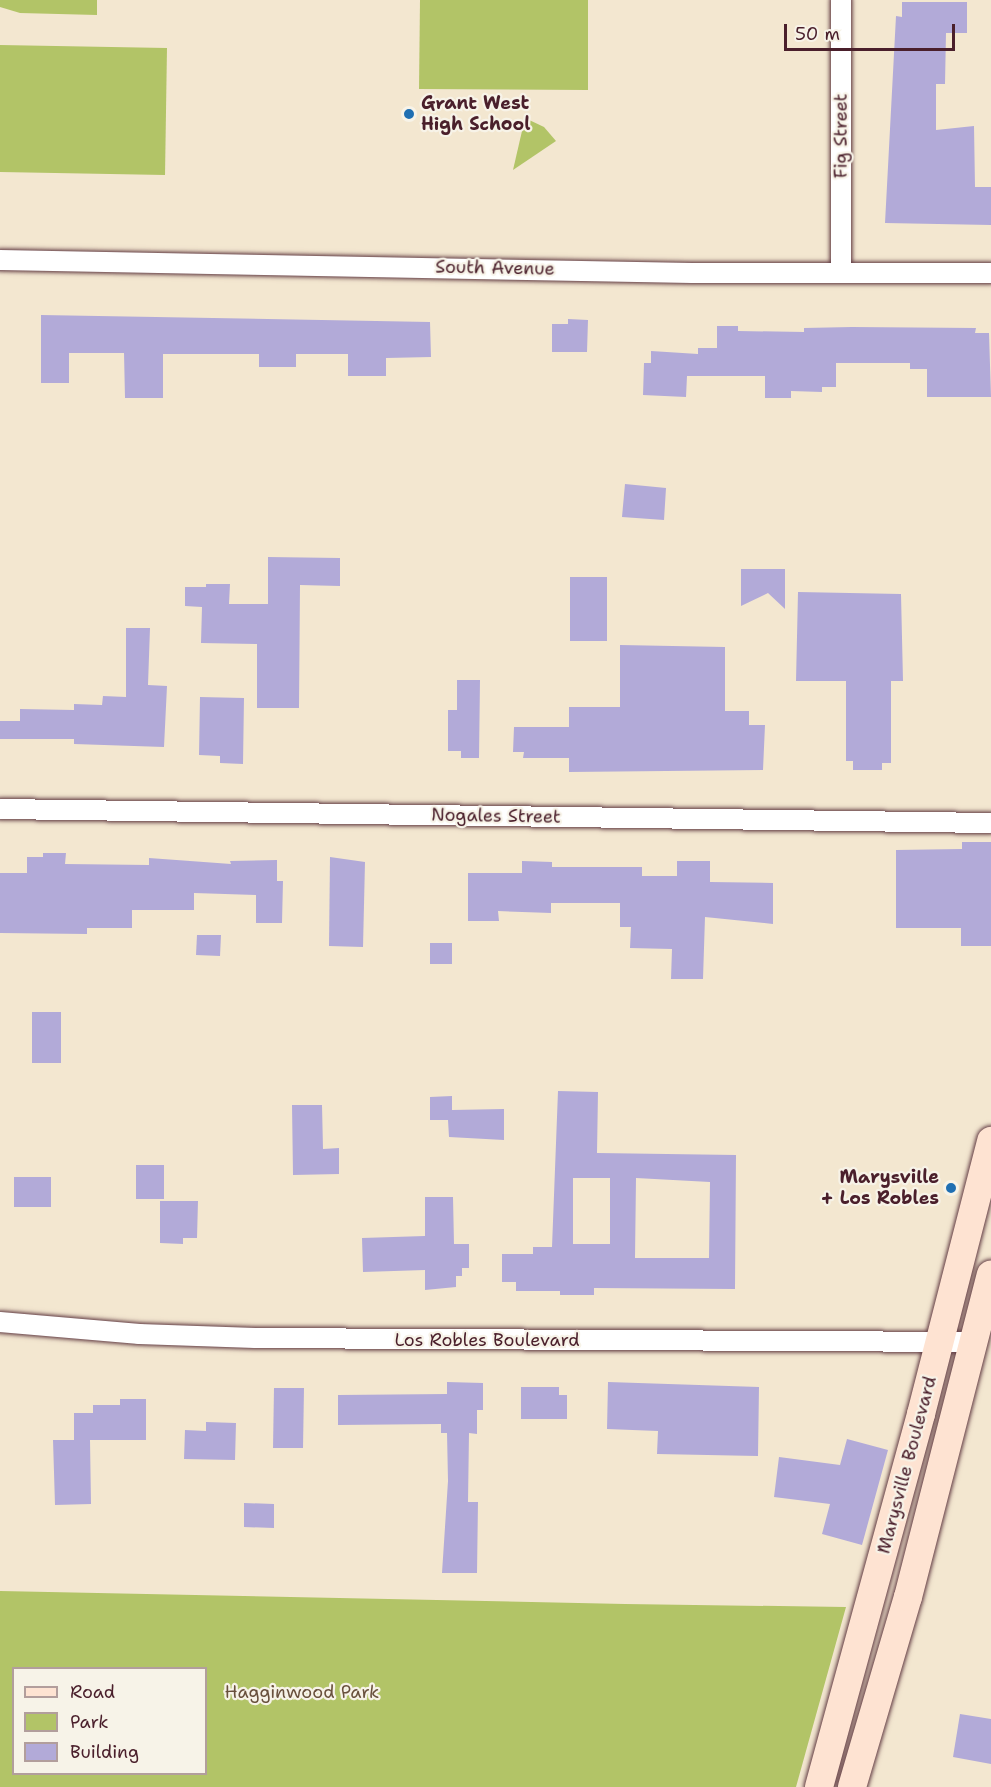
<!DOCTYPE html>
<html>
<head>
<meta charset="utf-8">
<style>
	body { margin:0 }
	#map { position:relative; width:991px; height:1787px; overflow:hidden; background:#f3e7d0; font-family:"Shantell Sans",sans-serif }
	div>[style] { position:absolute }
	.green>* { inset:0; background:#b2c467 }
	.building>* { inset:0; background:#b2aad8 }
	.roads { filter:drop-shadow(0 0 2px #633d44) drop-shadow(0 0 2px #633d44) }
	.minor>* { height:20px; margin:-10px; padding:0 10px; transform-origin:10px; border-radius:10px; background:#fff }
	.secondary>* { height:28px; margin:-14px; padding:0 14px; transform-origin:14px; border-radius:14px; background:#fee3d2 }
	.dots>* { width:16px; height:16px; translate:-50% -50%; box-sizing:border-box; border:3px solid #f7f3e8; border-radius:50% }
	span { translate:-50% -50%; white-space:nowrap; text-align:center; line-height:1.15; -webkit-text-stroke:4.5px #f7f3e8; paint-order:stroke }
	.poi-label { font-size:18px; color:#4a1f2b; font-weight:700 }
	.left { translate:0 -50%; text-align:left }
	.right { translate:-100% -50%; text-align:right }
	.street-label { font-size:18px; color:#4a1f2b }
	.park-label { font-size:18px; color:#69513d }
	.legend { position:absolute; left:12px; top:1667px; width:195px; height:108px; box-sizing:border-box; background:#f7f3e8; border:2px solid #b29e9c; margin:0; padding:8px 10px; list-style:none; font-size:18px; color:#4a1f2b }
	.legend li { display:flex; align-items:center; gap:12px; height:30px }
	.legend b { width:30px; border:2px solid #b29e9c }
	.scale { position:absolute; left:784px; top:24px; width:171px; height:27px; box-sizing:border-box; border:3px solid #4a1f2b; border-top:0; padding-left:8px; font-size:18px; line-height:21px; white-space:nowrap; color:#4a1f2b; -webkit-text-stroke:4px #f7f3e8; paint-order:stroke }
</style>
</head>
<body>
<div id="map">
	<div class="green">
		<i style="clip-path:polygon(0 0,97px 0,97px 15px,20px 13px,0 7px)"></i>
		<i style="clip-path:polygon(420px 0,588px 0,588px 90px,419px 89px)"></i>
		<i style="clip-path:polygon(0 45px,167px 48px,165px 175px,0 172px)"></i>
		<i style="clip-path:polygon(525px 118px,544px 127px,556px 141px,513px 170px)"></i>
		<i style="clip-path:polygon(evenodd,0 1591px,625px 1604px,846px 1607px,796px 1787px,0 1787px,0 1591px,14px 1668px,206px 1668px,206px 1774px,14px 1774px,14px 1668px)"></i>
	</div>
	<div class="building">
		<i style="clip-path:polygon(902px 2px,967px 2px,967px 33px,946px 33px,945px 84px,936px 84px,936px 130px,974px 126px,975px 187px,991px 187px,991px 225px,885px 223px,896px 16px,902px 17px)"></i>
		<i style="clip-path:polygon(41px 315px,430px 322px,431px 357px,386px 358px,386px 376px,348px 376px,348px 354px,296px 354px,296px 367px,259px 367px,259px 354px,163px 354px,163px 398px,125px 398px,124px 353px,69px 353px,69px 383px,41px 383px)"></i>
		<i style="clip-path:polygon(568px 319px,588px 320px,587px 352px,552px 352px,552px 324px,568px 324px)"></i>
		<i style="clip-path:polygon(717px 326px,738px 326px,738px 331px,804px 332px,804px 328px,852px 327px,976px 328px,975px 333px,989px 333px,991px 397px,927px 397px,927px 369px,910px 369px,910px 363px,836px 363px,836px 387px,822px 387px,822px 392px,791px 391px,791px 398px,765px 398px,765px 376px,687px 376px,686px 397px,643px 395px,644px 363px,651px 363px,651px 351px,698px 354px,698px 348px,717px 348px)"></i>
		<i style="clip-path:polygon(625px 484px,666px 488px,664px 520px,622px 517px)"></i>
		<i style="clip-path:polygon(268px 557px,340px 558px,340px 586px,300px 585px,299px 708px,257px 708px,257px 644px,201px 643px,202px 607px,185px 606px,185px 587px,206px 587px,206px 584px,230px 584px,229px 604px,268px 604px)"></i>
		<i style="clip-path:polygon(741px 569px,785px 569px,785px 609px,768px 593px,741px 606px)"></i>
		<i style="clip-path:polygon(570px 577px,607px 577px,607px 641px,570px 641px)"></i>
		<i style="clip-path:polygon(798px 592px,901px 594px,903px 681px,891px 681px,891px 763px,882px 763px,882px 770px,853px 770px,853px 761px,846px 761px,846px 681px,796px 681px)"></i>
		<i style="clip-path:polygon(126px 628px,150px 628px,148px 685px,167px 686px,164px 747px,74px 744px,74px 739px,0 739px,0 721px,20px 721px,20px 709px,74px 710px,74px 704px,102px 705px,103px 696px,126px 697px)"></i>
		<i style="clip-path:polygon(620px 645px,725px 647px,725px 711px,749px 711px,749px 725px,765px 725px,763px 770px,569px 772px,569px 758px,523px 758px,524px 752px,513px 752px,514px 727px,569px 727px,569px 707px,620px 707px)"></i>
		<i style="clip-path:polygon(457px 680px,480px 680px,479px 758px,461px 758px,461px 751px,448px 751px,448px 710px,457px 710px)"></i>
		<i style="clip-path:polygon(200px 697px,244px 698px,243px 764px,220px 763px,220px 756px,199px 755px)"></i>
		<i style="clip-path:polygon(962px 842px,991px 842px,991px 946px,961px 946px,961px 928px,896px 928px,896px 850px,962px 849px)"></i>
		<i style="clip-path:polygon(43px 853px,66px 853px,65px 864px,149px 865px,149px 858px,231px 864px,230px 861px,277px 860px,277px 881px,283px 881px,282px 923px,256px 923px,256px 895px,194px 893px,194px 910px,132px 910px,132px 928px,87px 928px,87px 934px,0 933px,0 873px,27px 873px,27px 857px,43px 857px)"></i>
		<i style="clip-path:polygon(330px 857px,365px 862px,363px 947px,329px 946px)"></i>
		<i style="clip-path:polygon(522px 861px,552px 862px,552px 867px,642px 867px,642px 876px,677px 876px,677px 861px,710px 861px,710px 882px,773px 883px,773px 924px,705px 917px,703px 979px,671px 979px,672px 949px,630px 948px,631px 927px,620px 927px,620px 903px,551px 903px,551px 913px,498px 911px,499px 921px,468px 921px,468px 873px,522px 873px)"></i>
		<i style="clip-path:polygon(197px 935px,221px 935px,220px 956px,196px 955px)"></i>
		<i style="clip-path:polygon(430px 943px,452px 943px,452px 964px,430px 964px)"></i>
		<i style="clip-path:polygon(32px 1012px,61px 1012px,61px 1063px,32px 1063px)"></i>
		<i style="clip-path:polygon(evenodd,558px 1091px,598px 1092px,597px 1153px,736px 1155px,735px 1289px,594px 1288px,594px 1295px,560px 1295px,560px 1291px,516px 1291px,516px 1282px,502px 1282px,502px 1254px,533px 1254px,533px 1247px,552px 1247px,558px 1091px,573px 1178px,610px 1178px,610px 1244px,573px 1244px,573px 1178px,558px 1091px,636px 1178px,710px 1182px,709px 1258px,635px 1258px,636px 1178px)"></i>
		<i style="clip-path:polygon(452px 1096px,452px 1110px,504px 1109px,504px 1140px,449px 1137px,448px 1120px,430px 1120px,430px 1097px)"></i>
		<i style="clip-path:polygon(292px 1105px,322px 1105px,323px 1149px,339px 1148px,339px 1174px,293px 1175px)"></i>
		<i style="clip-path:polygon(136px 1165px,164px 1165px,164px 1199px,136px 1199px)"></i>
		<i style="clip-path:polygon(14px 1177px,51px 1177px,51px 1207px,14px 1207px)"></i>
		<i style="clip-path:polygon(425px 1197px,453px 1197px,454px 1244px,469px 1244px,469px 1268px,462px 1268px,462px 1276px,456px 1276px,456px 1287px,425px 1290px,425px 1270px,363px 1272px,362px 1238px,425px 1236px)"></i>
		<i style="clip-path:polygon(160px 1201px,198px 1201px,197px 1238px,183px 1238px,183px 1244px,160px 1243px)"></i>
		<i style="clip-path:polygon(447px 1382px,483px 1383px,483px 1410px,477px 1410px,477px 1434px,469px 1433px,468px 1502px,478px 1502px,477px 1573px,442px 1573px,448px 1481px,447px 1433px,441px 1433px,441px 1424px,338px 1425px,338px 1395px,447px 1394px)"></i>
		<i style="clip-path:polygon(608px 1382px,759px 1387px,758px 1456px,657px 1454px,658px 1431px,607px 1429px)"></i>
		<i style="clip-path:polygon(521px 1387px,559px 1387px,559px 1395px,567px 1395px,567px 1419px,521px 1419px)"></i>
		<i style="clip-path:polygon(274px 1388px,304px 1388px,303px 1448px,273px 1448px)"></i>
		<i style="clip-path:polygon(120px 1399px,146px 1399px,146px 1440px,90px 1440px,91px 1504px,55px 1505px,53px 1440px,74px 1440px,74px 1413px,93px 1413px,93px 1405px,120px 1405px)"></i>
		<i style="clip-path:polygon(206px 1422px,236px 1423px,235px 1460px,184px 1459px,185px 1430px,206px 1431px)"></i>
		<i style="clip-path:polygon(847px 1439px,888px 1450px,862px 1545px,822px 1534px,830px 1504px,774px 1497px,779px 1457px,840px 1465px)"></i>
		<i style="clip-path:polygon(244px 1503px,274px 1504px,274px 1528px,244px 1527px)"></i>
		<i style="clip-path:polygon(960px 1714px,991px 1719px,991px 1764px,953px 1757px)"></i>
	</div>
	<div class="roads">
		<div class="minor">
			<i style="left:841px;top:0;width:271px;rotate:90deg"></i>
			<i style="left:0;top:260px;width:692px;rotate:1.08deg"></i>
			<i style="left:692px;top:273px;width:299px"></i>
			<i style="left:0;top:809px;width:991px;rotate:0.81deg"></i>
			<i style="left:0;top:1322px;width:140px;rotate:4.9deg"></i>
			<i style="left:139px;top:1334px;width:116px;rotate:2deg"></i>
			<i style="left:255px;top:1338px;width:719px;rotate:0.32deg"></i>
		</div>
		<div class="secondary">
			<i style="left:819px;top:1787px;width:387px;rotate:-74.7deg"></i>
			<i style="left:921px;top:1414px;width:282px;rotate:-75.6deg"></i>
			<i style="left:852px;top:1787px;width:198px;rotate:-73.6deg"></i>
			<i style="left:908px;top:1597px;width:333px;rotate:-75.6deg"></i>
		</div>
	</div>
	<div class="dots">
		<i style="left:409px;top:114px;background:#1f6fb2"></i>
		<i style="left:951px;top:1188px;background:#1f6fb2"></i>
	</div>
	<div class="poi-label">
		<span class="left" style="left:421px;top:114px">Grant West<br>High School</span>
		<span class="right" style="left:939px;top:1188px">Marysville<br>+ Los Robles</span>
	</div>
	<div class="street-label">
		<span style="left:841px;top:136px;rotate:-90deg">Fig Street</span>
		<span style="left:495px;top:268px;rotate:1deg">South Avenue</span>
		<span style="left:496px;top:816px;rotate:1deg">Nogales Street</span>
		<span style="left:487px;top:1340px">Los Robles Boulevard</span>
		<span style="left:907px;top:1465px;rotate:-75deg">Marysville Boulevard</span>
	</div>
	<div class="park-label">
		<span style="left:302px;top:1692px">Hagginwood Park</span>
	</div>
	<ul class="legend">
	<li><b style="height:8px;background:#fee3d2"></b>Road</li>
	<li><b style="height:16px;background:#b2c467"></b>Park</li>
	<li><b style="height:16px;background:#b2aad8"></b>Building</li>
	</ul>
	<div class="scale">50 m</div>
</div>
</body>
</html>
